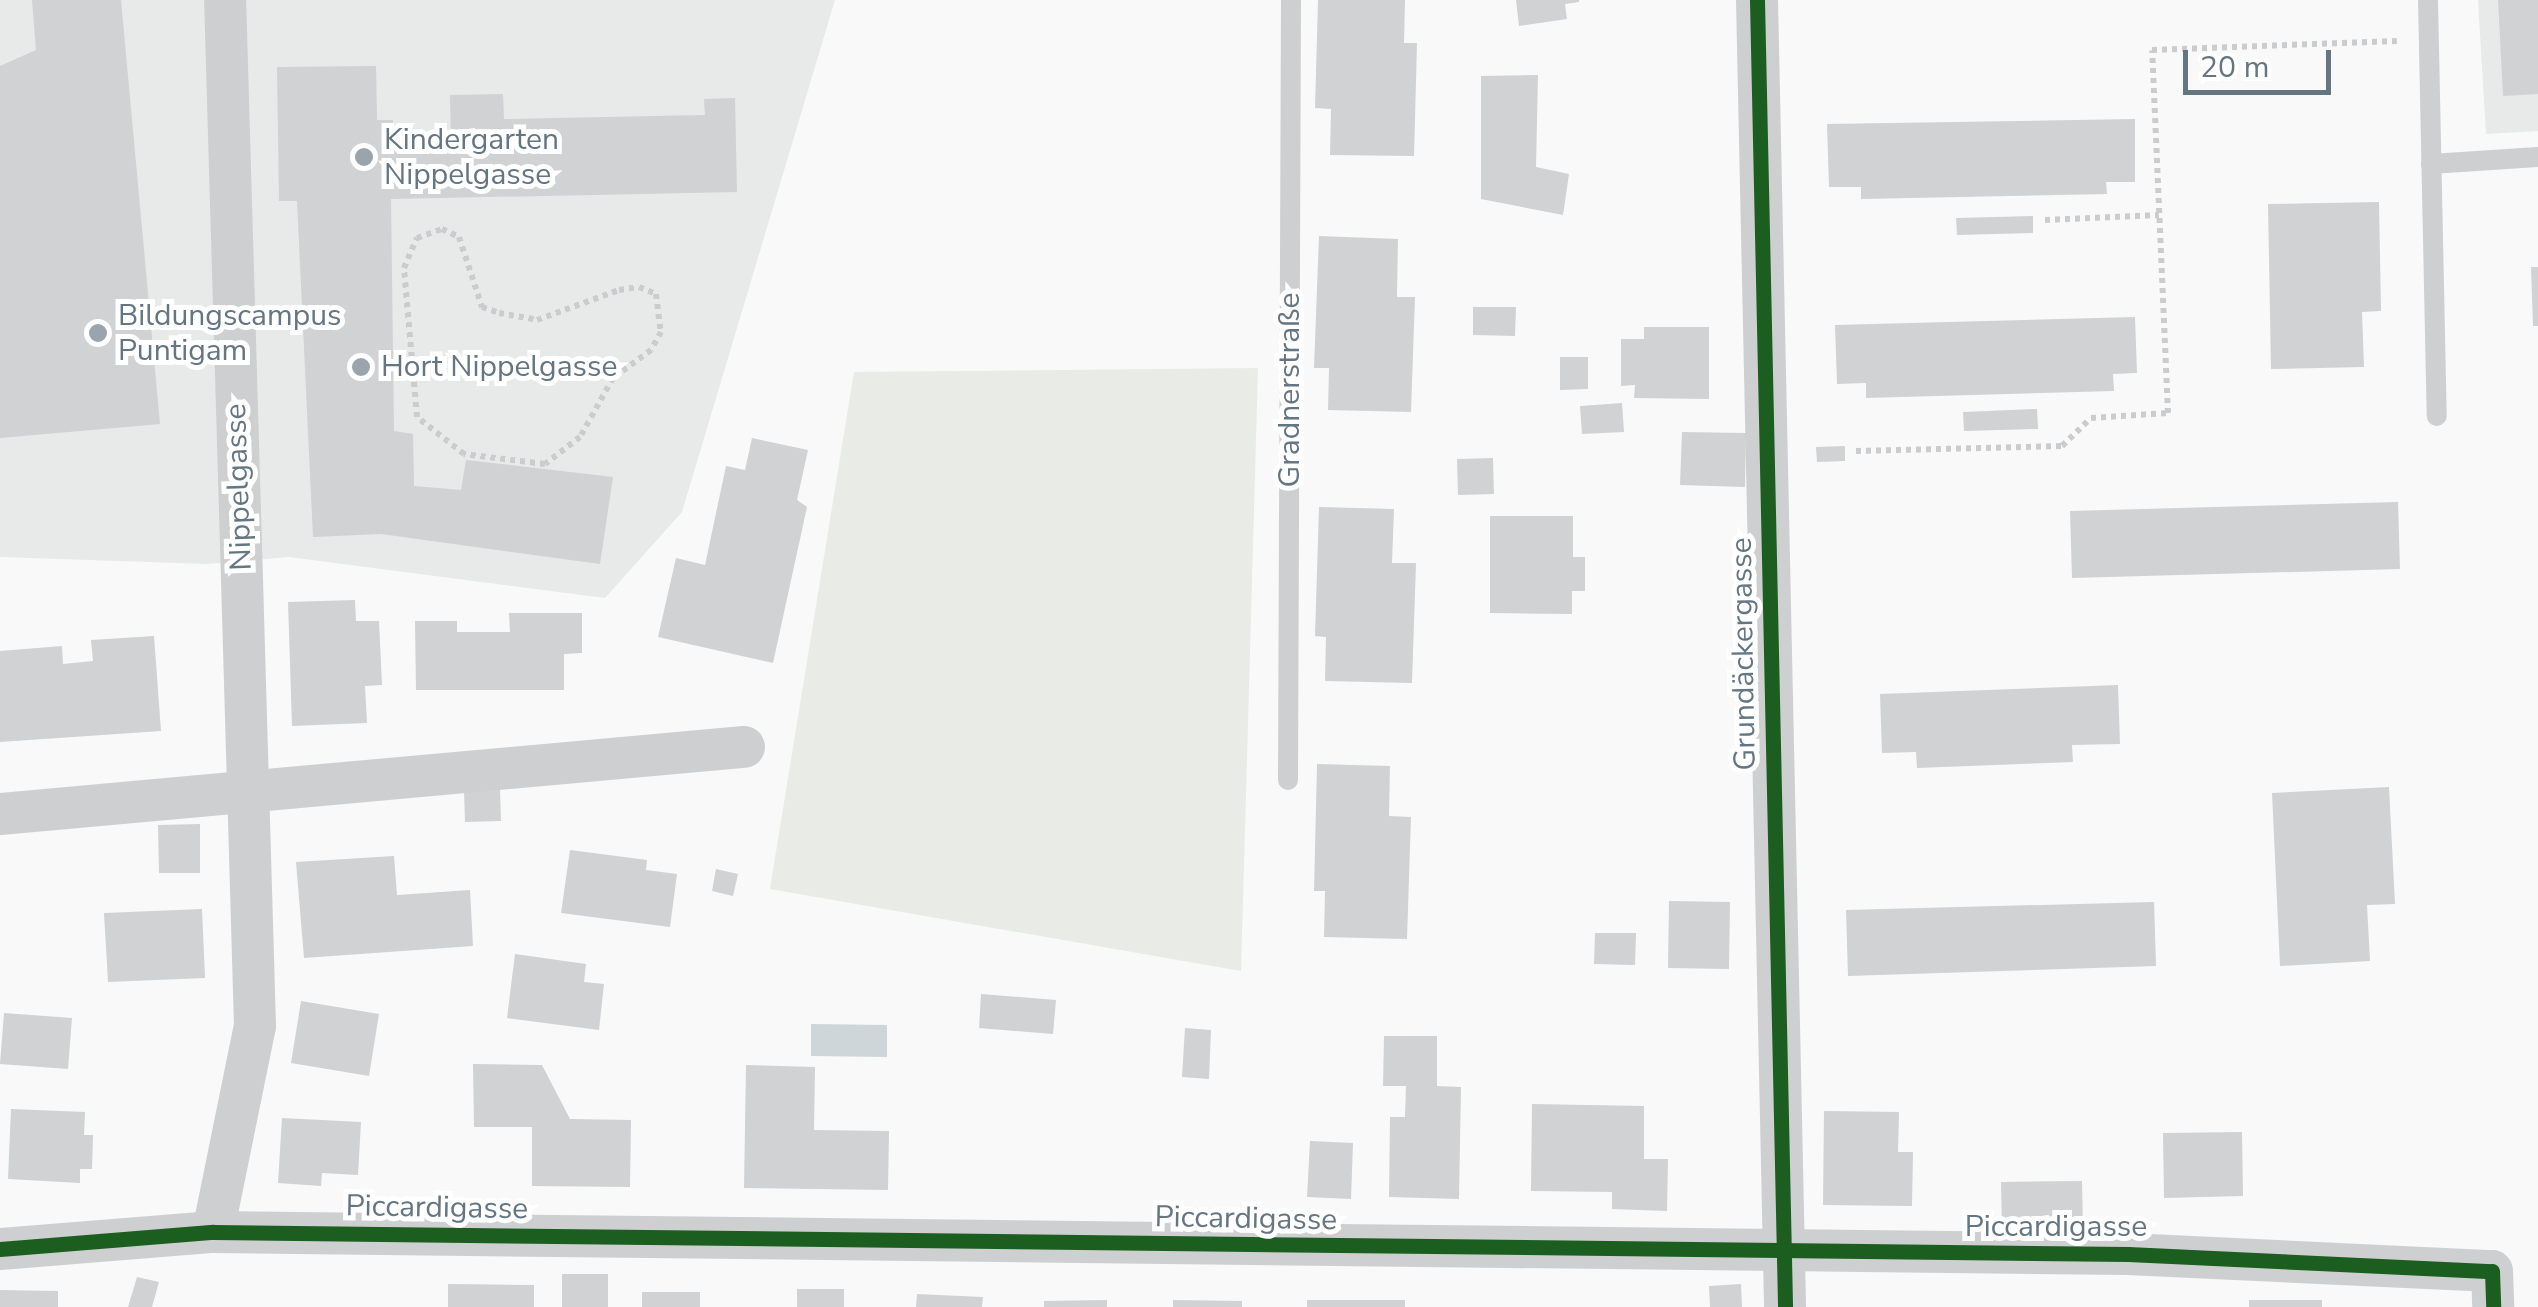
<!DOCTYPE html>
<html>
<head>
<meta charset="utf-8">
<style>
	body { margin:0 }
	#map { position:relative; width:2538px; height:1307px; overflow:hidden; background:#f9f9f9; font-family:"Nunito Sans",sans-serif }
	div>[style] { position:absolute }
	.built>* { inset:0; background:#e8e9e9 }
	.green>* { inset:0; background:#e8ebe6 }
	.water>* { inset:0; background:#ced6d9 }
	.building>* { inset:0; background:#d0d2d3 }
	.path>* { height:6px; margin-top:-3px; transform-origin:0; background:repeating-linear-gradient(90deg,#cbcccd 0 5px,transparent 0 10px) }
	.lane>* { height:20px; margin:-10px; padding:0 10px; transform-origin:10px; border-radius:10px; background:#cecfd0 }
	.street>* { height:42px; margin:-21px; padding:0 21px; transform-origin:21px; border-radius:21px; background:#cecfd0 }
	.cycleway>* { height:15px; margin:-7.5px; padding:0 7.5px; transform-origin:7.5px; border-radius:7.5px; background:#1b5e20 }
	.dots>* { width:28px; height:28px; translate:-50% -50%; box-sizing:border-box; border:5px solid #fff; border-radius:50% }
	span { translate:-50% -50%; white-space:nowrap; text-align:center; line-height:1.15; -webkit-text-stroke:10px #fff; paint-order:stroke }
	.poi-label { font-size:30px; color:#657683 }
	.left { translate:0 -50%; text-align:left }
	.street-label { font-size:30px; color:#657683 }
	.scale { position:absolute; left:2183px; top:50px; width:148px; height:45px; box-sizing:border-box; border:5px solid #657683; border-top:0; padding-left:12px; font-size:30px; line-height:35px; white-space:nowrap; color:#657683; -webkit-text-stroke:8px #fff; paint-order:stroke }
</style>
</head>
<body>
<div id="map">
	<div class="built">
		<i style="clip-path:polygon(0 0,835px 0,682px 512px,605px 598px,289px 557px,207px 564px,0 557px)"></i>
		<i style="clip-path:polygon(2478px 0,2538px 0,2538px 131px,2486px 134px)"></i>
	</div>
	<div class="green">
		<i style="clip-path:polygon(1258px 368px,1241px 971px,770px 889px,854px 372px)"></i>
	</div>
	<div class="water">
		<i style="clip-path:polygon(811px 1024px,887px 1025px,887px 1057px,811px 1056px)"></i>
	</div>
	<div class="building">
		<i style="clip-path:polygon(32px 0,121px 0,160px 424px,0 438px,0 66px,36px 50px)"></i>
		<i style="clip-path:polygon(1318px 0,1405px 0,1404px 43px,1417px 43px,1414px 156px,1330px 155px,1331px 109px,1315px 108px)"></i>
		<i style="clip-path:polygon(1516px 0,1579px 0,1579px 2px,1565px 4px,1567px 19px,1519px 26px)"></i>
		<i style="clip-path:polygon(2498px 0,2538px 0,2538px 94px,2503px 96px)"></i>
		<i style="clip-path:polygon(376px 66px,377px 120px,393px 120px,393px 145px,451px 144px,450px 95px,503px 94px,504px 119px,705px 115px,704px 99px,735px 98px,737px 192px,391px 199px,394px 431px,413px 434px,414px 486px,461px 490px,466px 460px,613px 477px,600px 564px,381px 534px,313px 537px,297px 201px,279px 201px,277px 67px)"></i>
		<i style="clip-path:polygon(1538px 75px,1536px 167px,1569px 174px,1563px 215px,1481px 199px,1481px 76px)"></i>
		<i style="clip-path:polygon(2135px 119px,2135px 182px,2106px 182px,2107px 194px,1861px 199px,1861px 187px,1829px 187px,1827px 124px)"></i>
		<i style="clip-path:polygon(2379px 202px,2381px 311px,2362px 312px,2364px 367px,2271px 369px,2268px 204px)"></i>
		<i style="clip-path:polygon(2033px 216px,2033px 233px,1957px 235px,1956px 218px)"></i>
		<i style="clip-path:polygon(1319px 236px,1398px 239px,1397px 297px,1415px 297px,1411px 412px,1328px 410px,1329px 368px,1314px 368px)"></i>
		<i style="clip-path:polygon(2531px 267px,2538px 267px,2538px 326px,2533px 326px)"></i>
		<i style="clip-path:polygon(1473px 307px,1516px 307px,1515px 336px,1473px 335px)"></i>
		<i style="clip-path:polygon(2135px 317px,2137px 373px,2113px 374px,2114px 391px,1866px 398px,1866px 383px,1837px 384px,1835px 325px)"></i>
		<i style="clip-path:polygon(1644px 327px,1709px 327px,1709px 399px,1634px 398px,1635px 385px,1621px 386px,1621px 339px,1644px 339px)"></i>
		<i style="clip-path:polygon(1560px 357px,1588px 357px,1588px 389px,1560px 390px)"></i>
		<i style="clip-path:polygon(1622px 403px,1624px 432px,1582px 434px,1580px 406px)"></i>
		<i style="clip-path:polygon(2037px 409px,2038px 429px,1964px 431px,1963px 412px)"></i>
		<i style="clip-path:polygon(1682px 432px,1746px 433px,1745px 487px,1680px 485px)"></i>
		<i style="clip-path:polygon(752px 438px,808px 450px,797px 500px,807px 507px,773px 663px,658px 637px,676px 558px,705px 565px,726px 466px,745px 470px)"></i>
		<i style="clip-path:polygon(1845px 446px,1845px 461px,1817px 462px,1816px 447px)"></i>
		<i style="clip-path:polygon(1493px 458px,1494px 494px,1458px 495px,1457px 459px)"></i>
		<i style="clip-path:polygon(2398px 502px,2400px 569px,2072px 578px,2070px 511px)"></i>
		<i style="clip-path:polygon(1319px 507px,1394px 509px,1392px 563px,1416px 563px,1412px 683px,1325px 681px,1326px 637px,1315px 636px)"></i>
		<i style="clip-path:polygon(1490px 516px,1573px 516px,1573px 557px,1585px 557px,1585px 591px,1572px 591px,1572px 614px,1490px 613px)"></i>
		<i style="clip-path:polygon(355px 600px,356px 621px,379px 621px,382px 685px,365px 686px,367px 723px,292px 726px,288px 602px)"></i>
		<i style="clip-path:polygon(509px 613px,582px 613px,582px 653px,564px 654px,564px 690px,416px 690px,415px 621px,457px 621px,457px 632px,510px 632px)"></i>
		<i style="clip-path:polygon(154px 636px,161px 731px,0 742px,0 651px,62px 646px,63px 664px,93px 661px,91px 640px)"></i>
		<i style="clip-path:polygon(2118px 685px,2120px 744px,2072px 745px,2073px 762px,1917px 768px,1916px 752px,1882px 753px,1880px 694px)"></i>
		<i style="clip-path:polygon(1317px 764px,1390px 766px,1389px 816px,1411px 817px,1407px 939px,1324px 937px,1325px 891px,1314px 891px)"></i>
		<i style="clip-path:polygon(2389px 787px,2395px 904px,2367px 905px,2370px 961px,2280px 966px,2272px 793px)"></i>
		<i style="clip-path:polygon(500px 790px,501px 821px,465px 822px,464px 791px)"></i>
		<i style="clip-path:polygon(200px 824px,200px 873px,159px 873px,158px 825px)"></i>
		<i style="clip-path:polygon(570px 850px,647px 860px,646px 870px,677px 874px,670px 927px,561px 913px)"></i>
		<i style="clip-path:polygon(394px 856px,397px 895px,470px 890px,473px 946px,304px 958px,296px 862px)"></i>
		<i style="clip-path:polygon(716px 869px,738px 874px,733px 896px,712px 891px)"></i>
		<i style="clip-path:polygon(1669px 901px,1730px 902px,1729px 969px,1668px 968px)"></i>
		<i style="clip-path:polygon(2154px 902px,2156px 966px,1848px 976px,1846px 910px)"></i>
		<i style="clip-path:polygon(202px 909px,205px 978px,108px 982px,104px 913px)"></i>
		<i style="clip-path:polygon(1595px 933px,1636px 933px,1635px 965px,1594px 964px)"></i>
		<i style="clip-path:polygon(515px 954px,586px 964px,584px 982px,604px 984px,599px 1030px,507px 1018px)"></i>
		<i style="clip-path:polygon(981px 994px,1056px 1000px,1053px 1034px,979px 1028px)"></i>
		<i style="clip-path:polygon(301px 1001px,379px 1014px,369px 1076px,291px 1063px)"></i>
		<i style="clip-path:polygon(4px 1013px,72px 1018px,68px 1069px,0 1064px)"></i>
		<i style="clip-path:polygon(1185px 1028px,1211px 1030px,1209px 1079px,1182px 1077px)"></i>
		<i style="clip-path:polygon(1384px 1036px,1437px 1036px,1437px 1086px,1461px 1087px,1459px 1199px,1389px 1197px,1390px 1117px,1405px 1117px,1406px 1086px,1383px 1086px)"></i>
		<i style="clip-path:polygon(473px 1064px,542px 1065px,570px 1119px,631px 1120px,630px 1187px,532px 1186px,532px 1127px,474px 1127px)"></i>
		<i style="clip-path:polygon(746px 1065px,815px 1067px,814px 1130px,889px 1131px,888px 1190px,744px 1188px)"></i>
		<i style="clip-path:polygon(1532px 1104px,1644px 1106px,1644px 1159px,1668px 1159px,1667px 1211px,1612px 1209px,1612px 1192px,1531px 1191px)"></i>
		<i style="clip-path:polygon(11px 1109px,85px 1112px,84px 1135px,93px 1135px,92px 1169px,80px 1169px,80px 1183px,8px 1179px)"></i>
		<i style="clip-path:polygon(1824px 1111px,1899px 1112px,1898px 1152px,1913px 1152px,1912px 1206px,1823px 1205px)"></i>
		<i style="clip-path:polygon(282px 1118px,361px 1122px,358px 1175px,322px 1173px,321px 1186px,278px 1183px)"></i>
		<i style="clip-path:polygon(2242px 1132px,2243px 1196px,2164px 1198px,2163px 1133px)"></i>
		<i style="clip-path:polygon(1310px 1141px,1353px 1143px,1351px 1199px,1307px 1197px)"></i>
		<i style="clip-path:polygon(2082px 1181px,2083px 1229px,2002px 1230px,2001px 1182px)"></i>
		<i style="clip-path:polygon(562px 1274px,608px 1274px,608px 1307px,562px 1307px)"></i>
		<i style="clip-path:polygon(137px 1277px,159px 1282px,152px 1307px,128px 1307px)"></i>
		<i style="clip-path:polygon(448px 1284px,534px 1285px,534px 1307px,448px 1307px)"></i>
		<i style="clip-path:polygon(1741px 1284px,1742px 1307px,1710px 1307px,1709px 1286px)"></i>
		<i style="clip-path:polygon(797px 1289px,844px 1289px,844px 1307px,797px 1307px)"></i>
		<i style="clip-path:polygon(0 1290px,58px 1291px,58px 1307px,0 1307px)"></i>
		<i style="clip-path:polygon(642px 1292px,700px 1292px,700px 1307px,642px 1307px)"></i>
		<i style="clip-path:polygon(917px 1294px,983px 1297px,982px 1307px,916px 1307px)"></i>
		<i style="clip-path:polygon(1107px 1300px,1107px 1307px,1044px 1307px,1044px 1301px)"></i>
		<i style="clip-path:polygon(1173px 1300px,1242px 1301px,1242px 1307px,1173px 1307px)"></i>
		<i style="clip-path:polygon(1307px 1300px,1405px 1300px,1405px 1307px,1307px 1307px)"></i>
		<i style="clip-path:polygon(2249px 1300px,2322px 1300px,2322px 1307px,2249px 1307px)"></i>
	</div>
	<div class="path">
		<i style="left:2045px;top:220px;width:114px;rotate:-2.5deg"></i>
		<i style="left:442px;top:229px;width:19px;rotate:25deg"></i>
		<i style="left:459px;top:237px;width:74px;rotate:71.8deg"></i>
		<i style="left:482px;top:307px;width:18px;rotate:19deg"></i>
		<i style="left:499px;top:313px;width:39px;rotate:10deg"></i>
		<i style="left:537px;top:320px;width:87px;rotate:-20.1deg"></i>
		<i style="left:619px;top:290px;width:20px;rotate:-9deg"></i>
		<i style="left:639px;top:287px;width:18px;rotate:22deg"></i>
		<i style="left:656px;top:294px;width:38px;rotate:83deg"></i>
		<i style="left:661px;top:332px;width:21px;rotate:119deg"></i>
		<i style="left:651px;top:350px;width:47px;rotate:143.6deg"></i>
		<i style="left:613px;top:378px;width:68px;rotate:119.2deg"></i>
		<i style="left:580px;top:437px;width:44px;rotate:142.4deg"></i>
		<i style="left:545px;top:464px;width:82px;rotate:-173deg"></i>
		<i style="left:464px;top:454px;width:60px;rotate:-141.8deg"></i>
		<i style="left:417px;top:417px;width:150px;rotate:-95deg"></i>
		<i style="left:404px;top:268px;width:33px;rotate:-67deg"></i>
		<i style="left:417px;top:238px;width:27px;rotate:-20deg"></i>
		<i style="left:1856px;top:451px;width:206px;rotate:-1.4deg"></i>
		<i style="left:2062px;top:446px;width:40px;rotate:-44deg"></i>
		<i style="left:2091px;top:418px;width:77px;rotate:-3.7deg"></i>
		<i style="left:2168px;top:413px;width:363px;rotate:-92.5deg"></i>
		<i style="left:2152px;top:50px;width:245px;rotate:-2.1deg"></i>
	</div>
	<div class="lane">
		<i style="left:2428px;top:0;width:416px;rotate:88.8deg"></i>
		<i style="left:2431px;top:164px;width:107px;rotate:-3.7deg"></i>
		<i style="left:1288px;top:780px;width:780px;rotate:-89.78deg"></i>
	</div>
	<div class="street">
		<i style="left:1757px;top:0;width:1307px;rotate:88.77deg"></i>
		<i style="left:0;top:814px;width:747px;rotate:-5.15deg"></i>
		<i style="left:213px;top:1232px;width:210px;rotate:-78.5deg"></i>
		<i style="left:255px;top:1026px;width:1026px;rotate:-91.67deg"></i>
		<i style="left:0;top:1249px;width:214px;rotate:-4.6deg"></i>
		<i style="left:213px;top:1232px;width:1915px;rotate:0.66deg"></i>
		<i style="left:2128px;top:1254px;width:364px;rotate:2.7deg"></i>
		<i style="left:2492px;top:1271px;width:36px;rotate:88deg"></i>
	</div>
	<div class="cycleway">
		<i style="left:1757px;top:0;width:1307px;rotate:88.77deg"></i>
		<i style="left:0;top:1249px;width:214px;rotate:-4.6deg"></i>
		<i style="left:213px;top:1232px;width:1915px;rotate:0.66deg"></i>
		<i style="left:2128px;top:1254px;width:364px;rotate:2.7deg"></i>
		<i style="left:2492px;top:1271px;width:36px;rotate:88deg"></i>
	</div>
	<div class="dots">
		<i style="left:364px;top:157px;background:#99a4ac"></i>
		<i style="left:98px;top:333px;background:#99a4ac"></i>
		<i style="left:361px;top:367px;background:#99a4ac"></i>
	</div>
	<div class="poi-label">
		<span class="left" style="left:384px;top:157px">Kindergarten<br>Nippelgasse</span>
		<span class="left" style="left:118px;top:333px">Bildungscampus<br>Puntigam</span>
		<span class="left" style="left:381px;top:367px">Hort Nippelgasse</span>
	</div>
	<div class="street-label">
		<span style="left:1290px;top:390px;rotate:-90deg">Gradnerstraße</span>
		<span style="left:239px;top:487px;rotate:-92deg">Nippelgasse</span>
		<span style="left:1744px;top:654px;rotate:-91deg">Grundäckergasse</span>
		<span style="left:437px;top:1208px;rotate:1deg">Piccardigasse</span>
		<span style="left:1246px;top:1219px;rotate:1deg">Piccardigasse</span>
		<span style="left:2056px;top:1227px">Piccardigasse</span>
	</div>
	<div class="scale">20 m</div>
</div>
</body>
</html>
